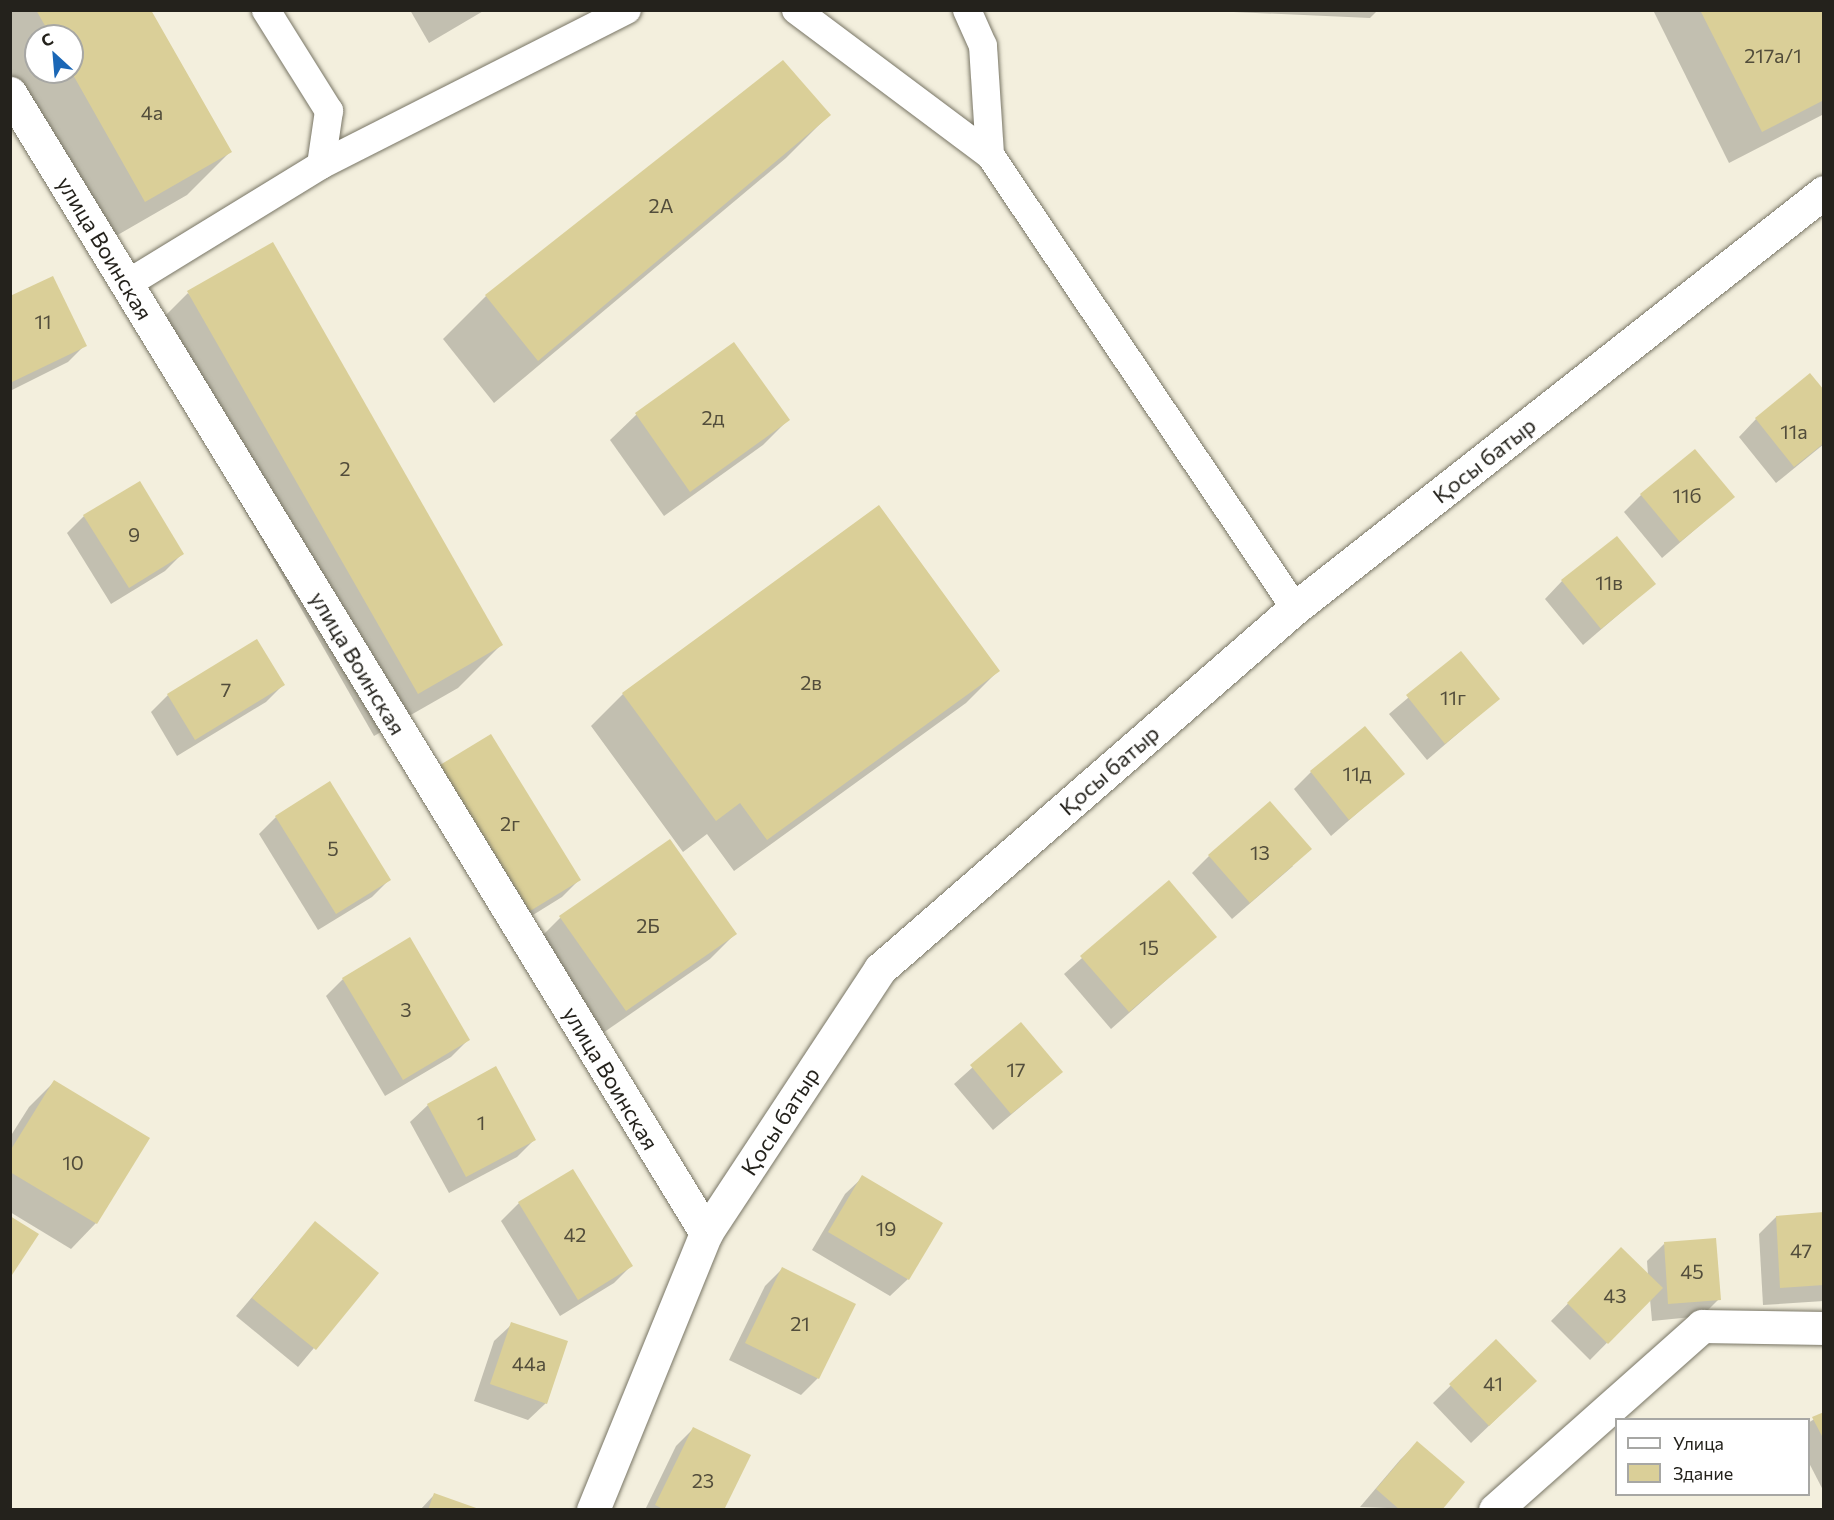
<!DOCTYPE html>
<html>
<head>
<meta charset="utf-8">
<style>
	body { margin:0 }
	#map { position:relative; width:1834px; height:1520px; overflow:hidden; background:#f3efdd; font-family:Commissioner,sans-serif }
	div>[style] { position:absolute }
	.shadow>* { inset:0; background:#0003 }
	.building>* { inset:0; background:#dacf98 }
	.roads { filter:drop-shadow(0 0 2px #787565) drop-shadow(0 0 2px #787565) }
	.lane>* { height:28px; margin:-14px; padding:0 14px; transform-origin:14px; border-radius:14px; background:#fff }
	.street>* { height:33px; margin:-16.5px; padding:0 16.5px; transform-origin:16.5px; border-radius:16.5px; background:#fff }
	.secondary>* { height:33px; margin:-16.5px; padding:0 16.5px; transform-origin:16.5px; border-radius:16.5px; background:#fff }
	span { translate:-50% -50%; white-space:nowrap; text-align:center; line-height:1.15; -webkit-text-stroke:6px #fff; paint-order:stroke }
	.number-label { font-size:20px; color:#524d3b }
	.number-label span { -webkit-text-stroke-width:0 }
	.street-label { font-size:22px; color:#24221c }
	.frame { position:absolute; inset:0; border:12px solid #24221c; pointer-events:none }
	.legend { position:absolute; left:1615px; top:1418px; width:195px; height:78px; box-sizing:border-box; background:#fff; border:2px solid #a7a7a4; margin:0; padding:8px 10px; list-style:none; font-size:18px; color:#24221c }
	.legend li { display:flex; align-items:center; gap:12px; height:30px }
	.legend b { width:30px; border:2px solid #a7a7a4 }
	.north { position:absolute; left:24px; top:24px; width:60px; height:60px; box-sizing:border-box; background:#fff; border:2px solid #a7a7a4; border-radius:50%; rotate:334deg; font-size:16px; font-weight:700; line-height:24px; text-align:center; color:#24221c }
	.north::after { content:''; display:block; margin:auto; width:21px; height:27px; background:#1b67b6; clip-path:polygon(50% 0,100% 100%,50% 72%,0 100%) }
</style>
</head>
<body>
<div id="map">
	<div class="shadow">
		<i style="clip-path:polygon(evenodd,10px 10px,150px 10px,230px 152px,187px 195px,102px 244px,10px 84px,10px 10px,36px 36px,72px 36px,72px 72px,36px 72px,36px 36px)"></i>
		<i style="clip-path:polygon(410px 10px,485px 10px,429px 43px)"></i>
		<i style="clip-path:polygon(1189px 10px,1378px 10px,1370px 18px)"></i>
		<i style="clip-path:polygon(1653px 10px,1824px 10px,1824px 114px,1729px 163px)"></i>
		<i style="clip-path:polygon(829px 115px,786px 158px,494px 403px,443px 339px,486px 296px)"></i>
		<i style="clip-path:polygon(188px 293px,501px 645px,458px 688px,374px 736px,145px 336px)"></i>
		<i style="clip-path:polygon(10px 298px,85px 345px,68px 362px,10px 391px)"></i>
		<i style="clip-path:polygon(734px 344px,788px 420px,763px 445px,664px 516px,610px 440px,636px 415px)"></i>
		<i style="clip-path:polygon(1824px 392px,1824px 444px,1776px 483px,1739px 437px,1756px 419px)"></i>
		<i style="clip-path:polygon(1641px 495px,1733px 497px,1662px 558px,1624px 512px)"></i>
		<i style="clip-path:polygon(84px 516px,182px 554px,165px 571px,111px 604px,67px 533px)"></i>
		<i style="clip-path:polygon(1562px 581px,1654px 584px,1583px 645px,1545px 599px)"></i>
		<i style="clip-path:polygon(1461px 653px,1498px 699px,1427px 760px,1389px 714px)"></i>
		<i style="clip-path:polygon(998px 671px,966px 703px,734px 871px,707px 834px,683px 852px,591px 726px,623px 694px)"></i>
		<i style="clip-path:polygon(283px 685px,266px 702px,177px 756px,151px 712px,168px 695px)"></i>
		<i style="clip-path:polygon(441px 766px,579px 880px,562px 897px,512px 928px,424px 783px)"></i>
		<i style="clip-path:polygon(1311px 772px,1402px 774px,1331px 836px,1294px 789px)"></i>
		<i style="clip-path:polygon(276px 817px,389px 880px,372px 897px,318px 930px,259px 834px)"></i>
		<i style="clip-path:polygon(670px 841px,735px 934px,710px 959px,600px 1035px,535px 943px,560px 918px)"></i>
		<i style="clip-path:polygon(1209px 856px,1293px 866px,1232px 919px,1192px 873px)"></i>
		<i style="clip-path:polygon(1168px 882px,1215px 937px,1111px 1029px,1064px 974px)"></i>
		<i style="clip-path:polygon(343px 979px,469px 1039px,451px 1057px,385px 1096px,326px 996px)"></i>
		<i style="clip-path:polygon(1021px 1024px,1061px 1072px,993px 1130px,954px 1084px)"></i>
		<i style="clip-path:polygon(54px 1082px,148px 1138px,96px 1223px,71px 1249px,10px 1212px,10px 1137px,29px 1107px)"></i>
		<i style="clip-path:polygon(428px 1105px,534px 1140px,517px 1157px,449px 1193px,410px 1122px)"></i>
		<i style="clip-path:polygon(572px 1171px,631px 1266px,614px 1283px,560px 1316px,501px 1221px,519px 1203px)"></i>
		<i style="clip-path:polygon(863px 1177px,908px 1279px,890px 1296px,812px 1250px,845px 1194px)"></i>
		<i style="clip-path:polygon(1824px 1214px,1824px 1301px,1763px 1305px,1759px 1234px,1776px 1217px)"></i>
		<i style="clip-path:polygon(315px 1223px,377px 1273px,298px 1367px,236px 1316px)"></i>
		<i style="clip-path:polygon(1664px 1244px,1719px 1299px,1702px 1316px,1652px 1321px,1650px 1299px,1590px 1360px,1551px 1321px,1621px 1249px,1648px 1275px,1647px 1261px)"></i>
		<i style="clip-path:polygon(782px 1269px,818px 1378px,801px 1395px,729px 1360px,765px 1286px)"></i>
		<i style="clip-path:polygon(512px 1324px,546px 1403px,528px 1420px,474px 1401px,494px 1341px)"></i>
		<i style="clip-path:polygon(1496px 1341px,1518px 1398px,1471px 1443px,1433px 1403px)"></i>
		<i style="clip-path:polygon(1824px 1413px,1824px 1492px,1808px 1461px,1808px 1423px)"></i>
		<i style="clip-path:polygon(693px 1429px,723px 1510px,645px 1510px,676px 1446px)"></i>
		<i style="clip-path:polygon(1417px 1443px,1440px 1510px,1360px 1507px,1400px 1460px)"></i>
		<i style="clip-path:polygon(434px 1495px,476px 1510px,420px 1510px)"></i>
	</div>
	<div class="building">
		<i style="clip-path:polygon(36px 10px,151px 10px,232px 152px,145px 202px,72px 73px,72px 36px,51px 36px)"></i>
		<i style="clip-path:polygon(1700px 10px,1824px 10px,1824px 100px,1762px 132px)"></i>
		<i style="clip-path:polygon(783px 60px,831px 115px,538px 361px,485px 295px)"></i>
		<i style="clip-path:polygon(273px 242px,503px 645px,418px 694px,187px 291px)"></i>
		<i style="clip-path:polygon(53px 276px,87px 346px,10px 383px,10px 296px)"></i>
		<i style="clip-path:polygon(734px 342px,790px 420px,690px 492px,635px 413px)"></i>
		<i style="clip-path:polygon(1810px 373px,1824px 390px,1824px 443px,1794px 467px,1755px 418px)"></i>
		<i style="clip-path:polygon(1695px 449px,1735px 497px,1680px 542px,1640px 494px)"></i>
		<i style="clip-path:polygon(140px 481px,184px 554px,129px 588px,83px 515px)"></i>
		<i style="clip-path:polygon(879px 505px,1000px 671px,767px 840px,740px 803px,716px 821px,622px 693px)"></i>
		<i style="clip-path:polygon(1617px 536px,1656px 584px,1601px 629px,1561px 580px)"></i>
		<i style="clip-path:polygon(257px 639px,285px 685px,195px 740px,167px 694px)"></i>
		<i style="clip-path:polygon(1461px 651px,1500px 699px,1445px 744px,1406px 695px)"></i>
		<i style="clip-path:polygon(1365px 726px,1405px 774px,1349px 820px,1310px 771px)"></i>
		<i style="clip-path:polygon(491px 734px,581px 880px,530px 911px,440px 765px)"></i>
		<i style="clip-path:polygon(330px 781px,391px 880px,336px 914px,275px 816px)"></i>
		<i style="clip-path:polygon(1270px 801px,1312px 849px,1250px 903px,1208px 855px)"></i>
		<i style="clip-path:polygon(670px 839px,737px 934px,626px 1011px,559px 916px)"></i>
		<i style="clip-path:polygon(1169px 880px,1217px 937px,1129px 1012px,1080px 956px)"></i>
		<i style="clip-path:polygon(410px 937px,470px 1040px,403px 1080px,342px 978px)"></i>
		<i style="clip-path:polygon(1021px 1022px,1063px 1072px,1011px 1114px,970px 1065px)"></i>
		<i style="clip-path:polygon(496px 1066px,536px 1140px,466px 1177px,427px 1104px)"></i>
		<i style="clip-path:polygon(54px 1080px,150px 1138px,97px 1224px,10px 1172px,10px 1151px)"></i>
		<i style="clip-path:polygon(573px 1169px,633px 1266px,578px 1300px,518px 1202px)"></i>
		<i style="clip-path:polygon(862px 1175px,943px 1223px,909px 1280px,828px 1232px)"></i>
		<i style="clip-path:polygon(1824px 1212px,1824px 1285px,1780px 1288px,1776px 1216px)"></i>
		<i style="clip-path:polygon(10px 1216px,39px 1234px,10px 1278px)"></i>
		<i style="clip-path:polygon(315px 1221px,379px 1273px,316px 1350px,252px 1298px)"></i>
		<i style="clip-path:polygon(1716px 1238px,1721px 1300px,1668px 1304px,1664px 1242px)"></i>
		<i style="clip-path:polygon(1621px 1247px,1663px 1288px,1608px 1344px,1567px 1303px)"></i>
		<i style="clip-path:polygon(782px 1267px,856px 1304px,819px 1379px,745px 1343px)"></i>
		<i style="clip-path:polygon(511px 1322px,568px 1341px,547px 1404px,490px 1384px)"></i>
		<i style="clip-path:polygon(1496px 1339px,1537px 1381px,1489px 1426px,1449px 1384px)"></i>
		<i style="clip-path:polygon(1824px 1412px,1824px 1440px,1812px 1417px)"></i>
		<i style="clip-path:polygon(693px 1427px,751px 1455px,724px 1510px,665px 1510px,655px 1505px)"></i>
		<i style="clip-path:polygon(1417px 1441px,1465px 1482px,1442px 1510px,1400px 1510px,1376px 1489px)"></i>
		<i style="clip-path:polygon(434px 1493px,479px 1509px,479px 1510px,428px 1510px)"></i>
	</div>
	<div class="roads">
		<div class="lane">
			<i style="left:796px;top:10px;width:242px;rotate:36.8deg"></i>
			<i style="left:990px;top:155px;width:546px;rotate:56.05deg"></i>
			<i style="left:967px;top:10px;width:39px;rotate:66deg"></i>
			<i style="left:983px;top:46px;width:109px;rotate:86.3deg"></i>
			<i style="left:321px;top:165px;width:343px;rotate:-26.9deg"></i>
			<i style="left:127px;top:284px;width:228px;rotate:-31.5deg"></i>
			<i style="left:321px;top:165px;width:55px;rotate:-81.6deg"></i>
			<i style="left:329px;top:111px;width:119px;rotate:-122deg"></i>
		</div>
		<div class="street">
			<i style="left:10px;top:93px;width:1336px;rotate:58.59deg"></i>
			<i style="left:1495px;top:1510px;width:277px;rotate:-41.6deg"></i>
			<i style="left:1702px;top:1326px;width:122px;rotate:0.9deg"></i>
		</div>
		<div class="secondary">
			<i style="left:593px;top:1510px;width:299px;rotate:-67.8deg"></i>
			<i style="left:706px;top:1233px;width:316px;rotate:-56.6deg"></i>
			<i style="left:880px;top:969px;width:550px;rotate:-41.02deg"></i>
			<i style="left:1295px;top:608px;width:673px;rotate:-38.18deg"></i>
		</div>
	</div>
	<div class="number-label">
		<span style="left:1773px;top:55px">217а/1</span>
		<span style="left:152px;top:112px">4а</span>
		<span style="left:661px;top:205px">2А</span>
		<span style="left:43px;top:321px">11</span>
		<span style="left:713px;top:417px">2д</span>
		<span style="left:1794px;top:431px">11а</span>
		<span style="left:345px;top:468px">2</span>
		<span style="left:1687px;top:495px">11б</span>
		<span style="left:134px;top:534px">9</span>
		<span style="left:1609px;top:582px">11в</span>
		<span style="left:811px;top:682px">2в</span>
		<span style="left:226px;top:689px">7</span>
		<span style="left:1453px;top:697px">11г</span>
		<span style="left:1357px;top:773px">11д</span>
		<span style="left:510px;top:823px">2г</span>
		<span style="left:333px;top:848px">5</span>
		<span style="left:1260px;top:852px">13</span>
		<span style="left:648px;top:925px">2Б</span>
		<span style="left:1149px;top:947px">15</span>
		<span style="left:406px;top:1009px">3</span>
		<span style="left:1016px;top:1069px">17</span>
		<span style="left:481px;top:1122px">1</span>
		<span style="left:73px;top:1162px">10</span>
		<span style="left:886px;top:1228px">19</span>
		<span style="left:575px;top:1234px">42</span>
		<span style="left:1801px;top:1250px">47</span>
		<span style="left:1692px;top:1271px">45</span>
		<span style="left:1615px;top:1295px">43</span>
		<span style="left:800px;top:1323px">21</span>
		<span style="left:529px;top:1363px">44а</span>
		<span style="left:1493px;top:1383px">41</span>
		<span style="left:703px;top:1480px">23</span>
	</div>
	<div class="street-label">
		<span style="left:105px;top:248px;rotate:59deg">улица Воинская</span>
		<span style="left:1484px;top:460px;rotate:-38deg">Қосы батыр</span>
		<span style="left:358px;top:663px;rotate:59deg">улица Воинская</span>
		<span style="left:1109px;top:770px;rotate:-41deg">Қосы батыр</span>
		<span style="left:611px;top:1078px;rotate:59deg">улица Воинская</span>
		<span style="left:780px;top:1121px;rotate:-57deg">Қосы батыр</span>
	</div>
	<div class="frame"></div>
	<ul class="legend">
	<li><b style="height:8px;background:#fff"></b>Улица</li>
	<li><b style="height:16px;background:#dacf98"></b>Здание</li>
	</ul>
	<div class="north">С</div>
</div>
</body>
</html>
